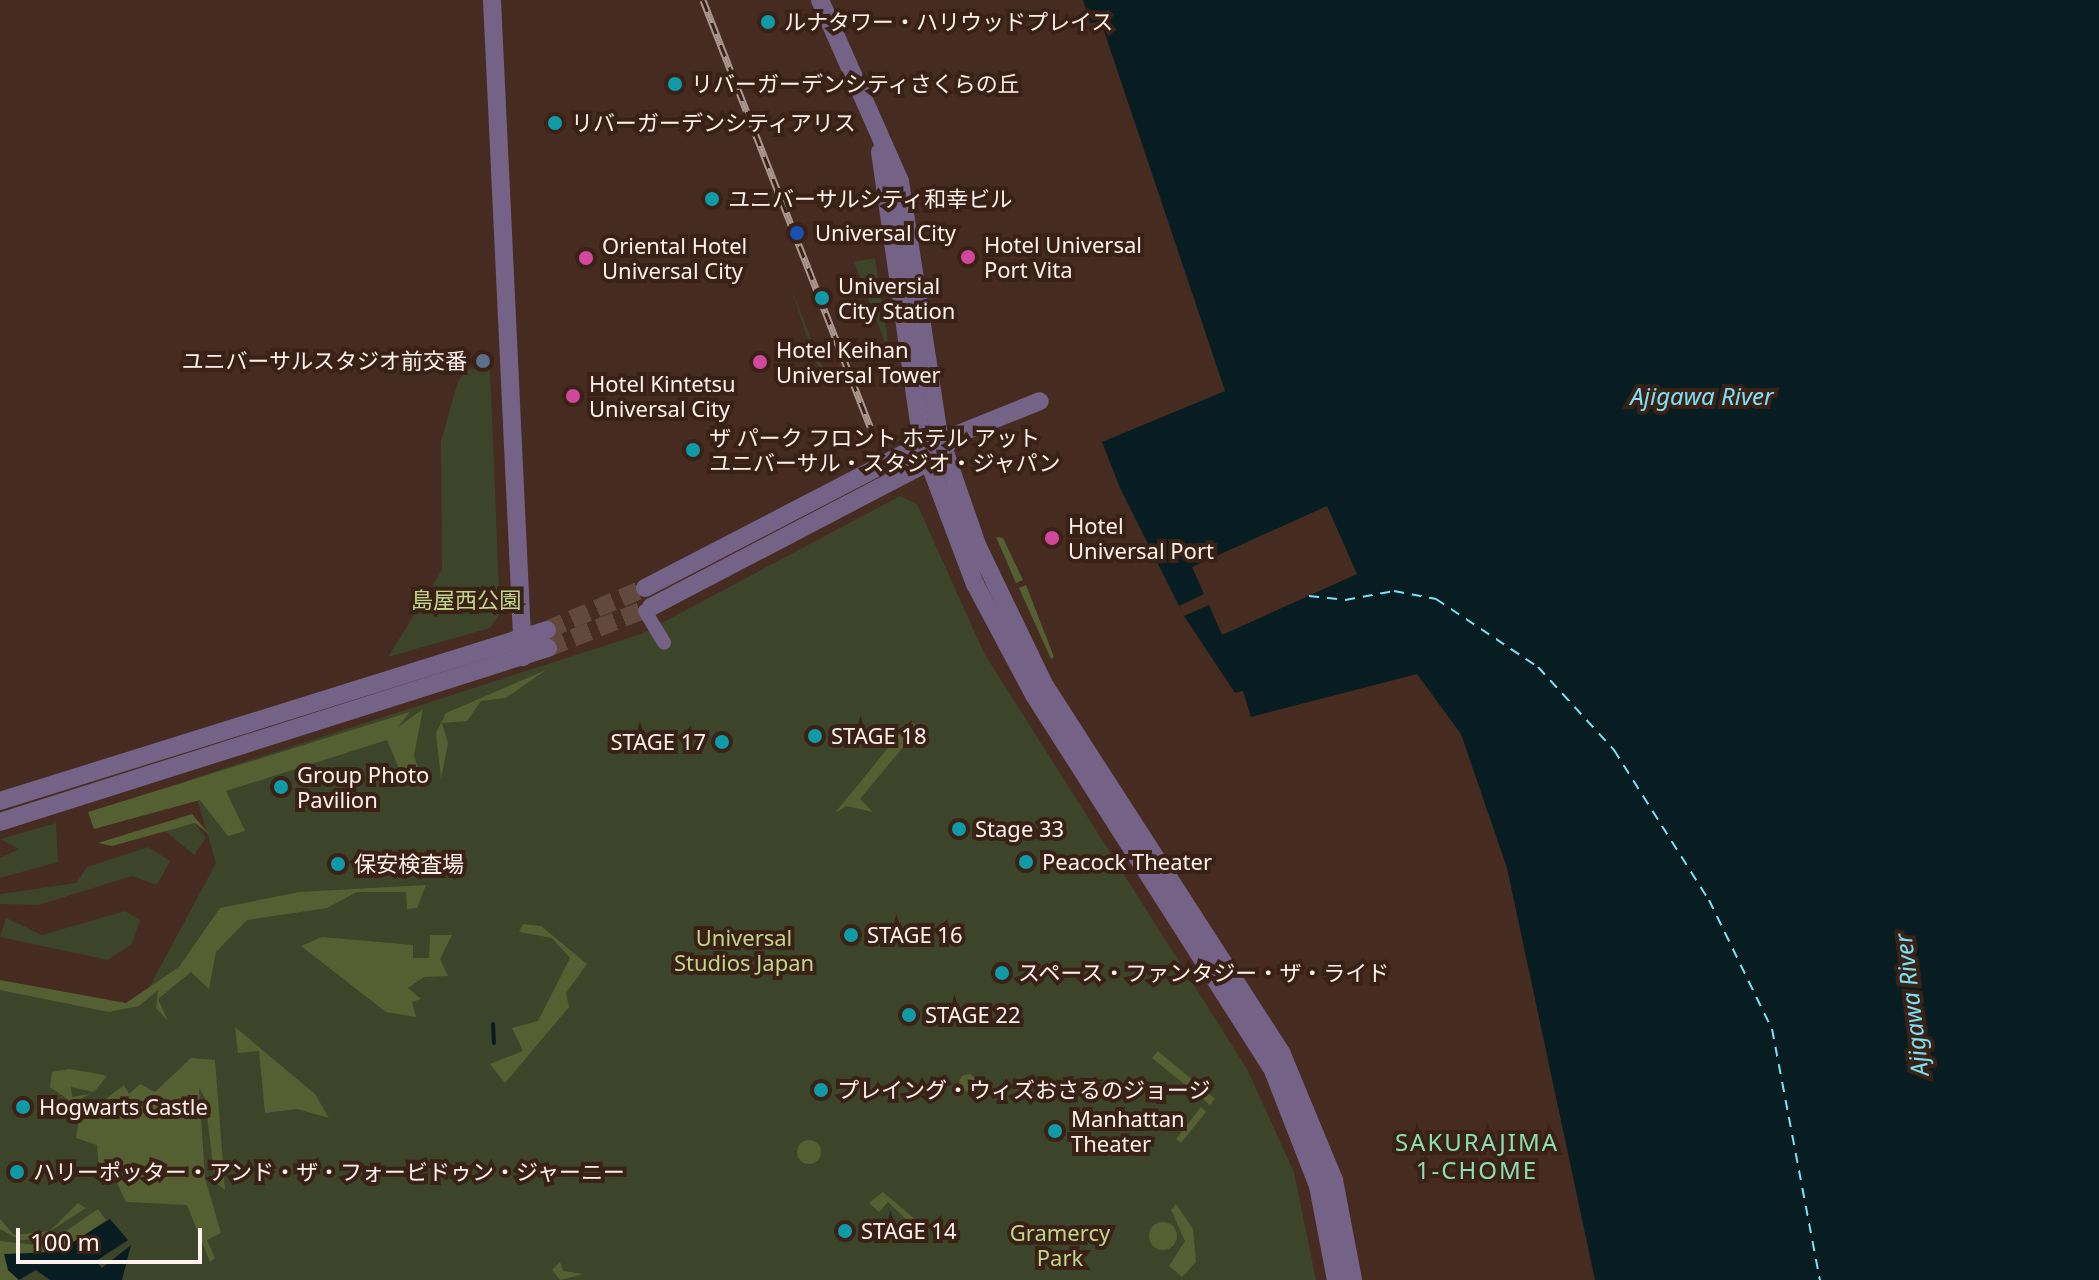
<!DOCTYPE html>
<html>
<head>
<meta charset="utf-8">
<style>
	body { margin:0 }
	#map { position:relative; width:2099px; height:1280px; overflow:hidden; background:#452b20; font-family:"Noto Sans","Noto Sans JP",sans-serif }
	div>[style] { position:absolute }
	.green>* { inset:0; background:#3c4429 }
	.forest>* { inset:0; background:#546032 }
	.round { border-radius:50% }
	.water>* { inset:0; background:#081d22 }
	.pier>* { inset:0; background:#452b20 }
	.stream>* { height:4px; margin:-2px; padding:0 2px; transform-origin:2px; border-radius:2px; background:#081d22 }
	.ferry>* { height:2px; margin-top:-1px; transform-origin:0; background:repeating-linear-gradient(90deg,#7ae1f7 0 10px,transparent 0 18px) }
	.tertiary-tunnel>* { height:18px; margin-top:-9px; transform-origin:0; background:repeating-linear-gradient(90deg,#61493e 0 18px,transparent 0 27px) }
	.minor>* { height:14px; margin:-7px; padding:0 7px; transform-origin:7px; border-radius:7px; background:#746387 }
	.tertiary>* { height:18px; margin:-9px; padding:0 9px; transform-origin:9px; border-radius:9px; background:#746387 }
	.rail>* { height:7px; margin-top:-3.5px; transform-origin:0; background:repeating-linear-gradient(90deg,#3a2116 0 12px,#ab978f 0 24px); box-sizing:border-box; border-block:2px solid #ab978f }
	.dots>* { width:22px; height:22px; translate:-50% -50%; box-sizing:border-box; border:4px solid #3a2116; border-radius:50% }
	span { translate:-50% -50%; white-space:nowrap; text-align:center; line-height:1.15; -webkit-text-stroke:8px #3a2116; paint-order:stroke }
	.poi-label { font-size:22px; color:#fff1eb }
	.left { translate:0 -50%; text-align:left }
	.right { translate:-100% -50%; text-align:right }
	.park-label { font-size:22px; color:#c1d68b }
	.water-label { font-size:24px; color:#7ae1f7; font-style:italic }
	.neighbourhood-label { font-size:24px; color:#8bdfb6; letter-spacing:2px }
	.scale { position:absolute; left:16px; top:1228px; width:186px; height:36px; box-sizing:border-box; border:4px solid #fff1eb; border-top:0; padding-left:10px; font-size:24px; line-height:28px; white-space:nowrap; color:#fff1eb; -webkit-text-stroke:6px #3a2116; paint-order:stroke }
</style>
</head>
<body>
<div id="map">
	<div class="green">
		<i style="clip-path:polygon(875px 258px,888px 341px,885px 342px,854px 262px)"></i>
		<i style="clip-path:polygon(791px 288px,818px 357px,834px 388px,815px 361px)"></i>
		<i style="clip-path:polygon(490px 367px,500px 614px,490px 628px,388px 657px,442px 570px,441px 441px,458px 381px,467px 370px)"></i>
		<i style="clip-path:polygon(900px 496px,917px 504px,984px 653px,1247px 1069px,1294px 1172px,1316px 1280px,0 1280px,0 983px,122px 1004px,144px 997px,216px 863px,191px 779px,641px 634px)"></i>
		<i style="clip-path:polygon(56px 823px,58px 862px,0 878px,0 858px,19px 849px,0 839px)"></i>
		<i style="clip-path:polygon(195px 823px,206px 838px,194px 855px,164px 830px)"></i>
		<i style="clip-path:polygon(148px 847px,170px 861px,157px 885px,132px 876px,39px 905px,0 904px,0 894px,76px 883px,87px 867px)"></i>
		<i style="clip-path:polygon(125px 911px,140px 920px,132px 944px,108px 960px,0 937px,6px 918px,42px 935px)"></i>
	</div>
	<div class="forest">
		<i style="clip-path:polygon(996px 537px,1003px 538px,1023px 580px,1016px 583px)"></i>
		<i style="clip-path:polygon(1026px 585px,1054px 657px,1051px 659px,1019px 588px)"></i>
		<i style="clip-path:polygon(546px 670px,506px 698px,481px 701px,467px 721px,442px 723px,448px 743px,441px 779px,436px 733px,446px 713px)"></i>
		<i style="clip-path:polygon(423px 709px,414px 756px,423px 781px,403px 778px,387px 740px,226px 791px,245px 831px,228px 836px,200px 800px,94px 829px,88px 812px,410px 712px,398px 727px)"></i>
		<i style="clip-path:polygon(910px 721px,919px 728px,860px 799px,873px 812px,846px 806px,835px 813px)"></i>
		<i style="clip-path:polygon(192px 814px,210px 835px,195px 823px,112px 846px,98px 843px)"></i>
		<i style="clip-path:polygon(426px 885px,417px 908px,407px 909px,406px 892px,357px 892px,327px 908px,247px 920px,216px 952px,209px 989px,191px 972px,158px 999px,168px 1021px,156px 1008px,158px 990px,139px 1006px,109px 1012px,0 990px,0 980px,126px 1003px,179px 967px,220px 908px,299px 892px)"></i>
		<i style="clip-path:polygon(523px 924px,541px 926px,587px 964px,566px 993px,569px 1007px,505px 1083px,490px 1064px,523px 1051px,512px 1028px,538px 1021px,570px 958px,552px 938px,519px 932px)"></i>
		<i style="clip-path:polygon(430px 935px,452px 935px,440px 959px,448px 976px,424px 977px,408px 988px,421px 999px,412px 1002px,416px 1017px,386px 1012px,301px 946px,322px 937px,413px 945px,413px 958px,429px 958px)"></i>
		<i style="clip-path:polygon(235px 1027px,315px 1094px,329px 1118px,297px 1109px,265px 1113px,259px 1051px,238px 1053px)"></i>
		<i style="clip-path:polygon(1158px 1051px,1215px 1099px,1210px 1105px,1152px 1058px)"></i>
		<i style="clip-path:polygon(191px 1058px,215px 1060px,225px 1190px,215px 1182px,205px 1098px,199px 1088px,205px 1178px,221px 1233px,207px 1240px,215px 1258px,210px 1262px,187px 1205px,126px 1202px,117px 1183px,99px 1172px,97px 1145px,76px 1138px,79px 1119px,124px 1085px,129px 1094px,140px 1084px,155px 1092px)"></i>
		<i style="clip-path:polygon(69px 1069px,93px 1073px,107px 1076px,94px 1092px,71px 1087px,72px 1097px,90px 1094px,73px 1103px,50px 1087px,52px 1072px)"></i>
		<i class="round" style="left:959px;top:1074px;width:18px;height:18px"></i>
		<i class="round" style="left:48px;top:1100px;width:18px;height:18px"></i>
		<i style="clip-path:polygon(1201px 1107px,1206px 1112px,1181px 1143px,1176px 1139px)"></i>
		<i class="round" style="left:797px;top:1140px;width:24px;height:24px"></i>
		<i style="clip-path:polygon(883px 1192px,929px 1231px,915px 1228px,888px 1202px,879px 1212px,869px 1203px)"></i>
		<i style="clip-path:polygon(78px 1203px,86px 1208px,38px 1239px,20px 1240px,0 1229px,0 1219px,14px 1235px,50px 1231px)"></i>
		<i style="clip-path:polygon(1176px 1204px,1193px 1229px,1196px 1262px,1182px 1277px,1169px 1266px,1185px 1241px,1171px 1210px)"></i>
		<i style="clip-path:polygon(98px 1209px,106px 1220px,65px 1249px,14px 1256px,8px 1270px,19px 1280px,0 1280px,0 1241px,44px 1246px)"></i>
		<i class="round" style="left:1149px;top:1222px;width:28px;height:28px"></i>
		<i style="clip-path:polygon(560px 1262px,563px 1271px,584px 1274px,560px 1280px,552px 1270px)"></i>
	</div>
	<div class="water">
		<i style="clip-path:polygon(1083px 0,2099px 0,2099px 1280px,1595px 1280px,1507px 868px,1461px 734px,1417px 674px,1251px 717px,1243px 691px,1235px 693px,1184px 616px,1120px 488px,1102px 442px,1225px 391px,1101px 22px,1090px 23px)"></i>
		<i style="clip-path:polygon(110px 1219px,128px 1240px,96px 1261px,102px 1268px,131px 1245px,122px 1280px,50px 1280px,36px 1270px,19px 1280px,8px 1270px,4px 1254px,57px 1252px)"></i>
	</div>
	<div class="pier">
		<i style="clip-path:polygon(1327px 506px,1357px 574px,1222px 635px,1209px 605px,1184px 616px,1179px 606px,1204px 594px,1192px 567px)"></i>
	</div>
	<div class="stream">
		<i style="left:493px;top:1024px;width:19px;rotate:87deg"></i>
	</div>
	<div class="ferry">
		<i style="left:1309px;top:596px;width:36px;rotate:6deg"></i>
		<i style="left:1345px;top:600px;width:50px;rotate:-10.4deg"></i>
		<i style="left:1394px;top:591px;width:43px;rotate:10.8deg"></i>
		<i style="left:1436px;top:599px;width:123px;rotate:33.7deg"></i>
		<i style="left:1538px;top:667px;width:113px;rotate:47.5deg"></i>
		<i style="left:1614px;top:750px;width:178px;rotate:57.7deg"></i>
		<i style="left:1709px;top:900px;width:144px;rotate:64deg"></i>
		<i style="left:1772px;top:1029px;width:256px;rotate:79.2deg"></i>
	</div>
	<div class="tertiary-tunnel">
		<i style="left:547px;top:630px;width:107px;rotate:-23.2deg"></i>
		<i style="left:548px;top:648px;width:111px;rotate:-21.7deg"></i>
	</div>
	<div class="minor">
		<i style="left:645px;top:611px;width:37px;rotate:59deg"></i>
	</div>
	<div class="tertiary">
		<i style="left:492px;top:0;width:658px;rotate:87.3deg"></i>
		<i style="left:820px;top:0;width:198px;rotate:66.2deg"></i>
		<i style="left:900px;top:181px;width:257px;rotate:81.3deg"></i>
		<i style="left:939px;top:435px;width:116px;rotate:70.9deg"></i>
		<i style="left:977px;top:545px;width:157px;rotate:64.3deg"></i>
		<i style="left:1045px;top:686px;width:435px;rotate:57.2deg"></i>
		<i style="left:1281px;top:1052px;width:139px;rotate:67.5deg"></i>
		<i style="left:1334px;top:1180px;width:102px;rotate:79.2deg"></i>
		<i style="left:880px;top:152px;width:295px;rotate:81.8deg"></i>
		<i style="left:922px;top:444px;width:150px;rotate:69.3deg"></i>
		<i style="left:975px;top:584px;width:126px;rotate:62deg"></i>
		<i style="left:1034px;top:695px;width:442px;rotate:57.5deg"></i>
		<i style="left:1272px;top:1068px;width:127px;rotate:68.7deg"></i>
		<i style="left:1318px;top:1186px;width:96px;rotate:79.2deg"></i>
		<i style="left:645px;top:588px;width:323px;rotate:-27.4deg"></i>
		<i style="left:651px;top:607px;width:311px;rotate:-27.6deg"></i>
		<i style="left:927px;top:463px;width:42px;rotate:-43.1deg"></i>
		<i style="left:958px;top:434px;width:88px;rotate:-21.9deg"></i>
		<i style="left:0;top:801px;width:573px;rotate:-17.36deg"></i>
		<i style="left:0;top:822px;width:575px;rotate:-17.62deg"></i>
	</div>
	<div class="rail">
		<i style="left:703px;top:0;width:458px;rotate:68.6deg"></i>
	</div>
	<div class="dots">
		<i style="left:768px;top:22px;background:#0f9aa8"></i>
		<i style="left:675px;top:84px;background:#0f9aa8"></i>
		<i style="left:555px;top:123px;background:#0f9aa8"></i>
		<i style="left:712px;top:199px;background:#0f9aa8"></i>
		<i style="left:797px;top:233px;background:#1a4fb4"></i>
		<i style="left:968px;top:257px;background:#d1479c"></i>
		<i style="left:586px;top:258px;background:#d1479c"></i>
		<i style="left:822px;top:298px;background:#0f9aa8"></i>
		<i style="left:483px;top:361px;background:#5c6f8a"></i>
		<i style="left:760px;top:362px;background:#d1479c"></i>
		<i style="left:573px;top:396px;background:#d1479c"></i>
		<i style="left:693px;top:450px;background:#0f9aa8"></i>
		<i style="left:1052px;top:538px;background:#d1479c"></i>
		<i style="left:815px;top:736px;background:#0f9aa8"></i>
		<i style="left:722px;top:742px;background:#0f9aa8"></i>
		<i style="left:281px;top:787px;background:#0f9aa8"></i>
		<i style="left:959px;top:829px;background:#0f9aa8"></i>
		<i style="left:1026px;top:862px;background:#0f9aa8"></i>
		<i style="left:338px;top:864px;background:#0f9aa8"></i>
		<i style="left:851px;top:935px;background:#0f9aa8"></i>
		<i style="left:1002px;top:973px;background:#0f9aa8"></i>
		<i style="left:909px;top:1015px;background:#0f9aa8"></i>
		<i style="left:821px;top:1090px;background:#0f9aa8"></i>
		<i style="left:23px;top:1107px;background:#0f9aa8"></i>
		<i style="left:1055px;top:1131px;background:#0f9aa8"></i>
		<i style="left:17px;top:1172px;background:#0f9aa8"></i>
		<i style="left:845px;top:1231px;background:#0f9aa8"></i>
	</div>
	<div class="poi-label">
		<span class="left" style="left:784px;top:22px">ルナタワー・ハリウッドプレイス</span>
		<span class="left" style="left:691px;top:84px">リバーガーデンシティさくらの丘</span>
		<span class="left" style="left:571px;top:123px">リバーガーデンシティアリス</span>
		<span class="left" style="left:728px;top:199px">ユニバーサルシティ和幸ビル</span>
		<span class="left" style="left:815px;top:233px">Universal City</span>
		<span class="left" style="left:984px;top:257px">Hotel Universal<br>Port Vita</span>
		<span class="left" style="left:602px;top:258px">Oriental Hotel<br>Universal City</span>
		<span class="left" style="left:838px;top:298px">Universial<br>City Station</span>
		<span class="left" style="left:776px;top:362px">Hotel Keihan<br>Universal Tower</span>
		<span class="right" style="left:467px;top:361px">ユニバーサルスタジオ前交番</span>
		<span class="left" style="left:589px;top:396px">Hotel Kintetsu<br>Universal City</span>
		<span class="left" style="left:709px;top:450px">ザ パーク フロント ホテル アット<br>ユニバーサル・スタジオ・ジャパン</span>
		<span class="left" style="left:1068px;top:538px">Hotel<br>Universal Port</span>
		<span class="left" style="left:831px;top:736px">STAGE 18</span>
		<span class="right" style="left:706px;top:742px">STAGE 17</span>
		<span class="left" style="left:297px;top:787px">Group Photo<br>Pavilion</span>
		<span class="left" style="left:975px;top:829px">Stage 33</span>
		<span class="left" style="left:1042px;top:862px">Peacock Theater</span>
		<span class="left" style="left:354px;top:864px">保安検査場</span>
		<span class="left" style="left:867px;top:935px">STAGE 16</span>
		<span class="left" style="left:1018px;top:973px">スペース・ファンタジー・ザ・ライド</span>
		<span class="left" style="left:925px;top:1015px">STAGE 22</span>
		<span class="left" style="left:837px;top:1090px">プレイング・ウィズおさるのジョージ</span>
		<span class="left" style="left:39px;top:1107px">Hogwarts Castle</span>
		<span class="left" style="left:1071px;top:1131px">Manhattan<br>Theater</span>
		<span class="left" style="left:33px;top:1172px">ハリーポッター・アンド・ザ・フォービドゥン・ジャーニー</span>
		<span class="left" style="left:861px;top:1231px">STAGE 14</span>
	</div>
	<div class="park-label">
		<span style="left:466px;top:600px">島屋西公園</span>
		<span style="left:744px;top:950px">Universal<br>Studios Japan</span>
		<span style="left:1060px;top:1245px">Gramercy<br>Park</span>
	</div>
	<div class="water-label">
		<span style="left:1702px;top:396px">Ajigawa River</span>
		<span style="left:1911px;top:1005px;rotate:-97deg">Ajigawa River</span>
	</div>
	<div class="neighbourhood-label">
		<span style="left:1477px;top:1156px">SAKURAJIMA<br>1-CHOME</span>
	</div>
	<div class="scale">100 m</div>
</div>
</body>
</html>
